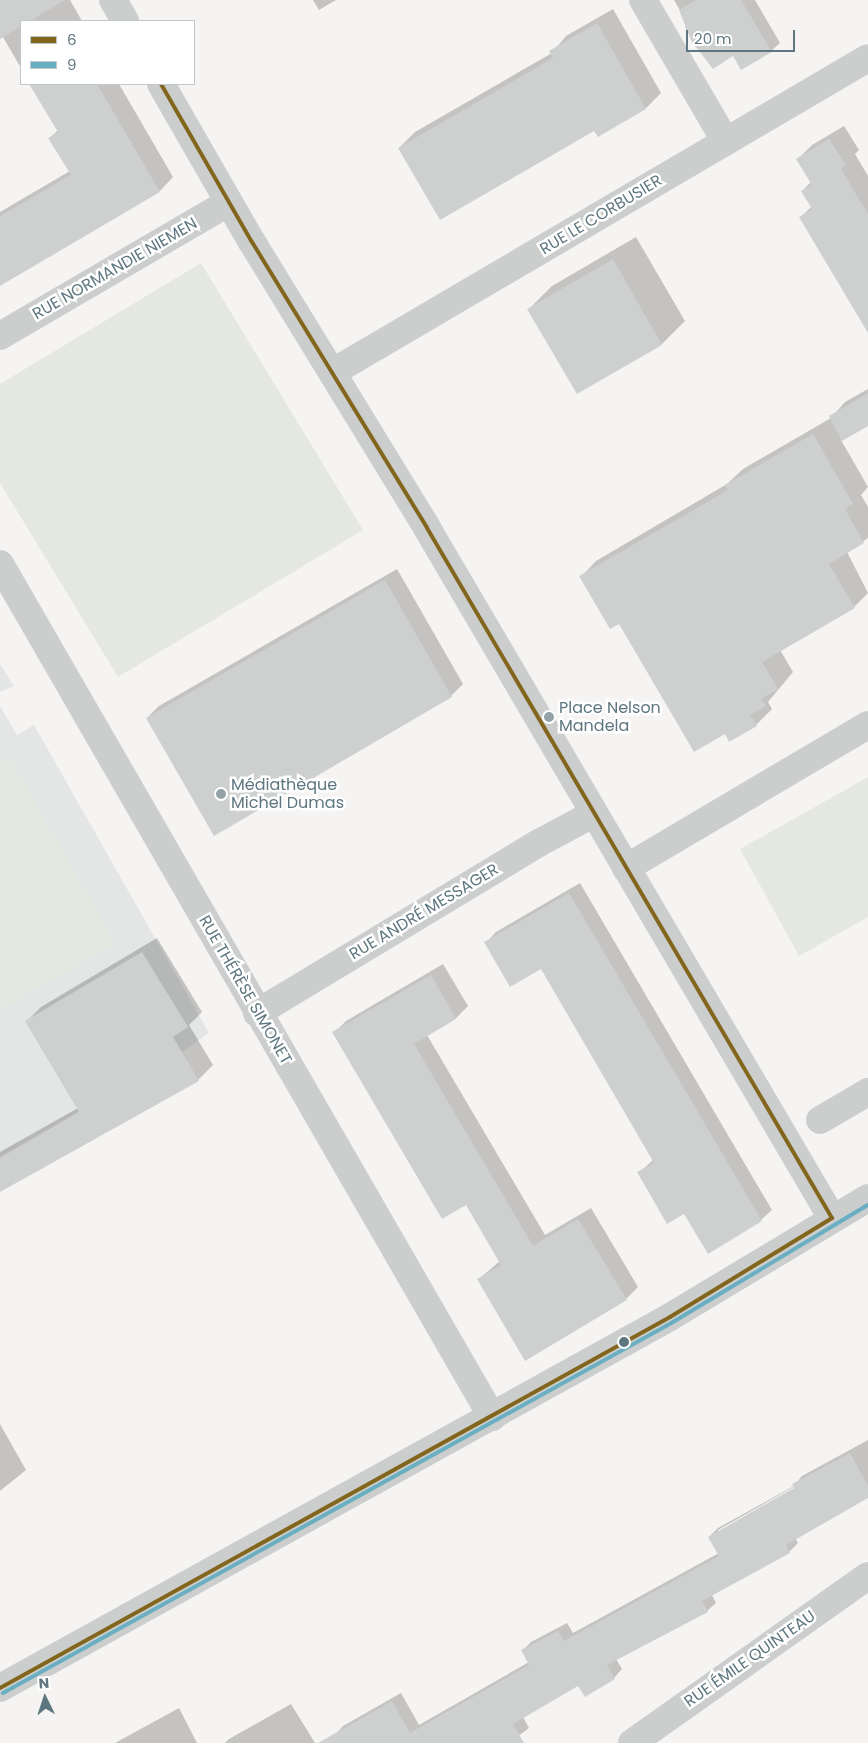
<!DOCTYPE html>
<html>
<head>
<meta charset="utf-8">
<style>
	body { margin:0 }
	#map { position:relative; width:868px; height:1743px; overflow:hidden; background:#f5f4f2; font-family:Poppins,sans-serif }
	div>[style] { position:absolute }
	.built>* { inset:0; background:#e4e6e5 }
	.green>* { inset:0; background:#e5e8e0 }
	.shadow>* { inset:0; background:#0003 }
	.building>* { inset:0; background:#ced0cf }
	.street>* { height:28px; margin:-14px; padding:0 14px; transform-origin:14px; border-radius:14px; background:#cccece }
	.bus-1>* { height:4px; margin:-2px; padding:0 2px; transform-origin:2px; border-radius:2px; background:#82661e }
	.bus-2>* { height:4px; margin:-2px; padding:0 2px; transform-origin:2px; border-radius:2px; background:#6aafc1 }
	.dots>* { width:14px; height:14px; translate:-50% -50%; box-sizing:border-box; border:2px solid #fff; border-radius:50% }
	span { translate:-50% -50%; white-space:nowrap; text-align:center; line-height:1.15; -webkit-text-stroke:5px #fff; paint-order:stroke }
	.street-label { font-size:16px; color:#5e767f }
	.poi-label { font-size:16px; color:#5e767f }
	.left { translate:0 -50%; text-align:left }
	.legend { position:absolute; left:20px; top:20px; width:175px; height:65px; box-sizing:border-box; background:#fff; border:1px solid #bfc8cc; margin:0; padding:6px 9px; list-style:none; font-size:15px; color:#5e767f }
	.legend li { display:flex; align-items:center; gap:10px; height:25px }
	.legend b { width:25px; border:1px solid #bfc8cc }
	.north { position:absolute; left:20px; top:1673px; width:50px; height:50px; -webkit-text-stroke:4px #fff; paint-order:stroke; rotate:356deg; font-size:14px; font-weight:700; line-height:20px; text-align:center; color:#5e767f }
	.north::after { content:''; display:block; margin:auto; width:18px; height:22px; background:#5e767f; clip-path:polygon(50% 0,100% 100%,50% 72%,0 100%) }
	.scale { position:absolute; left:686px; top:30px; width:109px; height:22px; box-sizing:border-box; border:2px solid #5e767f; border-top:0; padding-left:6px; font-size:15px; line-height:18px; white-space:nowrap; color:#5e767f; -webkit-text-stroke:4px #fff; paint-order:stroke }
</style>
</head>
<body>
<div id="map">
	<div class="built">
		<i style="clip-path:polygon(0 664px,14px 686px,0 692px)"></i>
		<i style="clip-path:polygon(0 706px,17px 735px,34px 725px,209px 1033px,182px 1052px,0 1157px)"></i>
	</div>
	<div class="green">
		<i style="clip-path:polygon(201px 263px,363px 530px,118px 677px,0 483px,0 384px)"></i>
		<i style="clip-path:polygon(9px 756px,116px 944px,0 1009px,0 761px)"></i>
		<i style="clip-path:polygon(868px 777px,868px 917px,799px 956px,740px 849px)"></i>
	</div>
	<div class="shadow">
		<i style="clip-path:polygon(0 0,70px 0,82px 21px,21px 21px,21px 68px,0 32px)"></i>
		<i style="clip-path:polygon(313px 0,336px 0,319px 10px)"></i>
		<i style="clip-path:polygon(674px 0,755px 0,780px 43px,771px 51px,733px 54px,693px 41px,685px 27px,688px 24px)"></i>
		<i style="clip-path:polygon(613px 9px,661px 93px,646px 108px,598px 135px,594px 129px,399px 148px,415px 132px,552px 53px,566px 36px)"></i>
		<i style="clip-path:polygon(31px 84px,119px 84px,173px 177px,160px 191px,0 285px,0 212px,70px 171px,50px 138px,58px 130px)"></i>
		<i style="clip-path:polygon(844px 126px,859px 150px,855px 154px,868px 176px,868px 331px,801px 217px,812px 206px,802px 191px,811px 182px,798px 159px,812px 145px)"></i>
		<i style="clip-path:polygon(636px 237px,685px 321px,662px 344px,577px 392px,529px 309px,552px 286px)"></i>
		<i style="clip-path:polygon(868px 389px,868px 425px,841px 440px,868px 487px,861px 495px,868px 507px,868px 538px,847px 552px,868px 593px,854px 607px,780px 650px,793px 672px,768px 702px,772px 709px,756px 725px,725px 732px,619px 622px,581px 577px,596px 561px,727px 484px,743px 469px,831px 418px,845px 402px)"></i>
		<i style="clip-path:polygon(397px 569px,463px 684px,451px 696px,147px 718px,159px 706px)"></i>
		<i style="clip-path:polygon(580px 883px,772px 1210px,761px 1220px,684px 1212px,639px 1173px,653px 1160px,541px 968px,486px 943px,496px 932px)"></i>
		<i style="clip-path:polygon(157px 938px,202px 1012px,189px 1025px,213px 1065px,198px 1080px,0 1191px,0 1152px,78px 1108px,27px 1021px,41px 1007px)"></i>
		<i style="clip-path:polygon(443px 964px,468px 1006px,456px 1018px,427px 1035px,545px 1235px,591px 1208px,638px 1287px,626px 1299px,479px 1279px,500px 1261px,467px 1203px,334px 1033px,346px 1021px)"></i>
		<i style="clip-path:polygon(0 1424px,26px 1470px,0 1491px)"></i>
		<i style="clip-path:polygon(evenodd,868px 1440px,868px 1497px,795px 1538px,798px 1543px,789px 1552px,712px 1595px,716px 1603px,707px 1611px,616px 1659px,622px 1669px,614px 1678px,578px 1684px,523px 1717px,529px 1728px,509px 1743px,340px 1743px,335px 1735px,343px 1726px,401px 1693px,419px 1725px,529px 1662px,523px 1650px,531px 1642px,567px 1623px,573px 1633px,719px 1553px,709px 1537px,718px 1528px,794px 1486px,802px 1476px,868px 1440px,799px 1484px,801px 1487px,718px 1532px,718px 1530px,799px 1484px)"></i>
		<i style="clip-path:polygon(291px 1704px,315px 1743px,225px 1743px,229px 1739px)"></i>
		<i style="clip-path:polygon(179px 1708px,197px 1743px,115px 1743px)"></i>
	</div>
	<div class="building">
		<i style="clip-path:polygon(0 0,65px 0,30px 21px,21px 21px,21px 26px,0 39px)"></i>
		<i style="clip-path:polygon(696px 0,741px 0,772px 52px,741px 70px,733px 56px,713px 69px,692px 42px,679px 10px)"></i>
		<i style="clip-path:polygon(597px 23px,646px 109px,598px 137px,594px 131px,440px 220px,398px 148px,553px 58px,549px 51px)"></i>
		<i style="clip-path:polygon(29px 84px,97px 84px,160px 192px,0 286px,0 216px,71px 175px,48px 138px,58px 132px)"></i>
		<i style="clip-path:polygon(829px 139px,846px 165px,841px 169px,868px 214px,868px 333px,799px 217px,812px 209px,801px 191px,812px 185px,796px 159px)"></i>
		<i style="clip-path:polygon(613px 259px,662px 345px,577px 394px,527px 309px)"></i>
		<i style="clip-path:polygon(868px 393px,868px 426px,842px 441px,829px 416px)"></i>
		<i style="clip-path:polygon(813px 434px,853px 504px,845px 509px,864px 543px,829px 564px,855px 608px,762px 662px,778px 689px,761px 699px,766px 706px,750px 715px,757px 726px,729px 742px,725px 734px,694px 752px,619px 624px,610px 629px,579px 576px,728px 490px,725px 485px)"></i>
		<i style="clip-path:polygon(385px 580px,452px 697px,214px 836px,146px 718px)"></i>
		<i style="clip-path:polygon(569px 893px,762px 1221px,708px 1254px,684px 1214px,667px 1224px,637px 1172px,654px 1163px,541px 969px,510px 987px,484px 942px)"></i>
		<i style="clip-path:polygon(142px 952px,188px 1027px,173px 1037px,199px 1081px,0 1192px,0 1158px,79px 1112px,25px 1021px)"></i>
		<i style="clip-path:polygon(431px 975px,456px 1019px,414px 1044px,533px 1246px,578px 1219px,627px 1300px,525px 1361px,477px 1279px,501px 1265px,466px 1205px,442px 1219px,332px 1032px)"></i>
		<i style="clip-path:polygon(850px 1453px,868px 1486px,868px 1498px,786px 1545px,790px 1553px,702px 1601px,708px 1612px,607px 1665px,615px 1679px,585px 1697px,578px 1686px,513px 1724px,524px 1743px,318px 1743px,392px 1701px,410px 1733px,529px 1665px,521px 1650px,558px 1631px,564px 1641px,719px 1556px,708px 1537px,794px 1488px,792px 1484px)"></i>
	</div>
	<div class="street">
		<i style="left:113px;top:0;width:24px;rotate:60deg"></i>
		<i style="left:643px;top:0;width:164px;rotate:59.7deg"></i>
		<i style="left:161px;top:84px;width:182px;rotate:60.1deg"></i>
		<i style="left:252px;top:242px;width:335px;rotate:58.5deg"></i>
		<i style="left:427px;top:528px;width:800px;rotate:59.59deg"></i>
		<i style="left:0;top:336px;width:265px;rotate:-30.3deg"></i>
		<i style="left:333px;top:372px;width:620px;rotate:-30.41deg"></i>
		<i style="left:0;top:564px;width:985px;rotate:60.02deg"></i>
		<i style="left:626px;top:868px;width:281px;rotate:-30.6deg"></i>
		<i style="left:257px;top:1013px;width:327px;rotate:-31.1deg"></i>
		<i style="left:537px;top:844px;width:64px;rotate:-28.2deg"></i>
		<i style="left:820px;top:1120px;width:56px;rotate:-30.3deg"></i>
		<i style="left:0;top:1688px;width:766px;rotate:-28.97deg"></i>
		<i style="left:670px;top:1317px;width:231px;rotate:-31deg"></i>
		<i style="left:632px;top:1743px;width:289px;rotate:-35.3deg"></i>
	</div>
	<div class="bus-1">
		<i style="left:161px;top:84px;width:182px;rotate:60.1deg"></i>
		<i style="left:252px;top:242px;width:335px;rotate:58.5deg"></i>
		<i style="left:427px;top:528px;width:800px;rotate:59.59deg"></i>
		<i style="left:0;top:1688px;width:766px;rotate:-28.97deg"></i>
		<i style="left:670px;top:1317px;width:190px;rotate:-31.4deg"></i>
	</div>
	<div class="bus-2">
		<i style="left:3px;top:1693px;width:766px;rotate:-28.97deg"></i>
		<i style="left:673px;top:1322px;width:227px;rotate:-31deg"></i>
	</div>
	<div class="dots">
		<i style="left:549px;top:717px;background:#93a2a7"></i>
		<i style="left:221px;top:794px;background:#93a2a7"></i>
		<i style="left:624px;top:1342px;background:#5e767f"></i>
	</div>
	<div class="street-label">
		<span style="left:601px;top:215px;rotate:-31deg">RUE LE CORBUSIER</span>
		<span style="left:115px;top:269px;rotate:-30deg">RUE NORMANDIE NIEMEN</span>
		<span style="left:424px;top:912px;rotate:-31deg">RUE ANDRÉ MESSAGER</span>
		<span style="left:245px;top:990px;rotate:60deg">RUE THÉRÈSE SIMONET</span>
		<span style="left:750px;top:1659px;rotate:-35deg">RUE ÉMILE QUINTEAU</span>
	</div>
	<div class="poi-label">
		<span class="left" style="left:559px;top:717px">Place Nelson<br>Mandela</span>
		<span class="left" style="left:231px;top:794px">Médiathèque<br>Michel Dumas</span>
	</div>
	<ul class="legend">
	<li><b style="height:6px;background:#82661e"></b>6</li>
	<li><b style="height:6px;background:#6aafc1"></b>9</li>
	</ul>
	<div class="north">N</div>
	<div class="scale">20 m</div>
</div>
</body>
</html>
